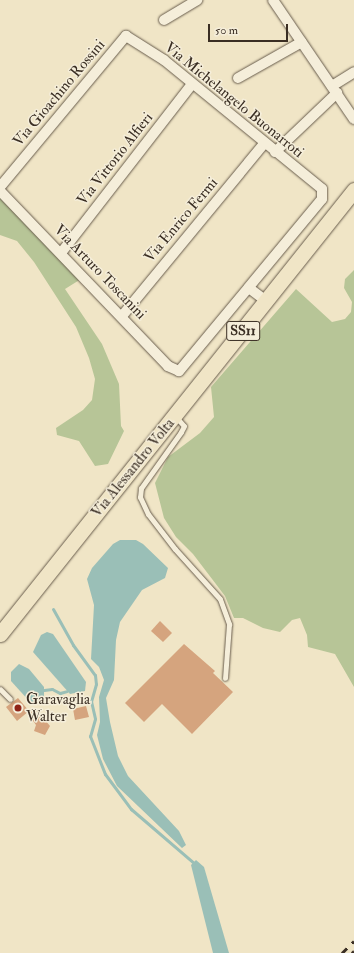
<!DOCTYPE html>
<html>
<head>
<meta charset="utf-8">
<style>
	body { margin:0 }
	#map { position:relative; width:354px; height:953px; overflow:hidden; background:#f0e5c6; font-family:"IM FELL Double Pica",serif }
	div>[style] { position:absolute }
	.green>* { inset:0; background:#b7c597 }
	.water>* { inset:0; background:#9abfb7 }
	.stream>* { height:3px; margin:-1.5px; padding:0 1.5px; transform-origin:1.5px; border-radius:1.5px; background:#9abfb7 }
	.building>* { inset:0; background:#d5a47e }
	.roads { filter:drop-shadow(0 0 1px #685c4c) drop-shadow(0 0 1px #685c4c) }
	.service>* { height:5px; margin:-2.5px; padding:0 2.5px; transform-origin:2.5px; border-radius:2.5px; background:#f5eeda }
	.minor>* { height:10px; margin:-5px; padding:0 5px; transform-origin:5px; border-radius:5px; background:#f5eeda }
	.primary>* { height:15px; margin:-7.5px; padding:0 7.5px; transform-origin:7.5px; border-radius:7.5px; background:#f0e5c6 }
	.rail>* { height:3px; margin-top:-1.5px; transform-origin:0; background:repeating-linear-gradient(90deg,#3a2e23 0 7px,transparent 0 14px) }
	.dots>* { width:11px; height:11px; translate:-50% -50%; box-sizing:border-box; border:2px solid #f5eeda; border-radius:50% }
	span { translate:-50% -50%; white-space:nowrap; text-align:center; line-height:1.15; -webkit-text-stroke:3px #f5eeda; paint-order:stroke }
	.shield-label span { padding:1px 3px; background:#f5eeda; border:1px solid; border-radius:3px; -webkit-text-stroke-width:0 }
	.shield-label { font-size:14px; color:#3a2e23; font-weight:700 }
	.street-label { font-size:15px; color:#3a2e23 }
	.poi-label { font-size:15px; color:#3a2e23 }
	.left { translate:0 -50%; text-align:left }
	.scale { position:absolute; left:208px; top:24px; width:80px; height:18px; box-sizing:border-box; border:2px solid #3a2e23; border-top:0; padding-left:5px; font-size:12px; line-height:14px; white-space:nowrap; color:#3a2e23; -webkit-text-stroke:3px #f5eeda; paint-order:stroke }
</style>
</head>
<body>
<div id="map">
	<div class="green">
		<i style="clip-path:polygon(0 195px,81px 279px,65px 289px,102px 344px,119px 384px,121px 426px,124px 431px,108px 464px,95px 466px,79px 441px,57px 435px,56px 428px,83px 410px,92px 400px,95px 379px,89px 358px,76px 327px,34px 262px,17px 241px,0 235px)"></i>
		<i style="clip-path:polygon(354px 270px,354px 687px,335px 654px,308px 647px,307px 635px,300px 618px,292px 620px,280px 632px,263px 628px,243px 618px,234px 618px,225px 596px,193px 554px,176px 537px,164px 518px,155px 483px,168px 457px,200px 433px,214px 417px,211px 387px,296px 289px,332px 322px,345px 319px,351px 312px,352px 302px,344px 288px,345px 279px)"></i>
	</div>
	<div class="water">
		<i style="clip-path:polygon(120px 540px,136px 540px,143px 544px,168px 568px,165px 578px,142px 590px,120px 622px,116px 640px,114px 680px,106px 698px,110px 722px,118px 756px,128px 776px,179px 831px,186px 845px,182px 848px,117px 786px,103px 759px,97px 735px,100px 722px,99px 697px,104px 680px,99px 667px,91px 659px,94px 605px,87px 579px,92px 568px,113px 544px)"></i>
		<i style="clip-path:polygon(47px 632px,53px 634px,86px 682px,85px 691px,70px 694px,33px 652px,41px 635px)"></i>
		<i style="clip-path:polygon(19px 664px,29px 669px,44px 687px,44px 696px,40px 701px,30px 702px,11px 681px,11px 672px)"></i>
		<i style="clip-path:polygon(196px 860px,204px 867px,229px 953px,213px 953px,191px 865px)"></i>
	</div>
	<div class="stream">
		<i style="left:53px;top:609px;width:41px;rotate:60.9deg"></i>
		<i style="left:73px;top:645px;width:37px;rotate:54deg"></i>
		<i style="left:95px;top:675px;width:9px;rotate:84deg"></i>
		<i style="left:96px;top:684px;width:18px;rotate:106deg"></i>
		<i style="left:91px;top:701px;width:18px;rotate:77deg"></i>
		<i style="left:95px;top:719px;width:18px;rotate:106deg"></i>
		<i style="left:90px;top:736px;width:41px;rotate:68.5deg"></i>
		<i style="left:105px;top:774px;width:44px;rotate:53.4deg"></i>
		<i style="left:131px;top:809px;width:83px;rotate:40.6deg"></i>
		<i style="left:44px;top:690px;width:8px;rotate:-7deg"></i>
		<i style="left:52px;top:689px;width:9px;rotate:27deg"></i>
		<i style="left:60px;top:693px;width:7px;rotate:-16deg"></i>
	</div>
	<div class="building">
		<i style="clip-path:polygon(160px 621px,172px 633px,163px 642px,151px 631px)"></i>
		<i style="clip-path:polygon(184px 644px,215px 671px,213px 673px,233px 692px,192px 734px,162px 704px,144px 722px,125px 703px)"></i>
		<i style="clip-path:polygon(18px 698px,29px 711px,17px 721px,6px 707px)"></i>
		<i style="clip-path:polygon(86px 706px,89px 717px,75px 720px,73px 709px)"></i>
		<i style="clip-path:polygon(35px 708px,50px 726px,45px 735px,34px 731px,36px 725px,28px 714px)"></i>
	</div>
	<div class="roads">
		<div class="service">
			<i style="left:175px;top:416px;width:13px;rotate:48deg"></i>
			<i style="left:184px;top:426px;width:7px;rotate:117deg"></i>
			<i style="left:181px;top:432px;width:69px;rotate:125.5deg"></i>
			<i style="left:141px;top:488px;width:9px;rotate:96deg"></i>
			<i style="left:140px;top:497px;width:19px;rotate:65deg"></i>
			<i style="left:148px;top:514px;width:44px;rotate:52.4deg"></i>
			<i style="left:175px;top:549px;width:67px;rotate:48deg"></i>
			<i style="left:220px;top:599px;width:27px;rotate:70deg"></i>
			<i style="left:229px;top:624px;width:54px;rotate:94.2deg"></i>
			<i style="left:0;top:689px;width:14px;rotate:45deg"></i>
		</div>
		<div class="minor">
			<i style="left:273px;top:0;width:144px;rotate:55.8deg"></i>
			<i style="left:164px;top:20px;width:39px;rotate:-31deg"></i>
			<i style="left:238px;top:78px;width:73px;rotate:-29.4deg"></i>
			<i style="left:332px;top:86px;width:26px;rotate:-32deg"></i>
			<i style="left:275px;top:152px;width:86px;rotate:-43.6deg"></i>
			<i style="left:0;top:187px;width:197px;rotate:-50.2deg"></i>
			<i style="left:126px;top:36px;width:45px;rotate:32.3deg"></i>
			<i style="left:164px;top:60px;width:204px;rotate:39.2deg"></i>
			<i style="left:322px;top:189px;width:10px;rotate:90deg"></i>
			<i style="left:322px;top:199px;width:224px;rotate:129.7deg"></i>
			<i style="left:179px;top:371px;width:12px;rotate:-156deg"></i>
			<i style="left:168px;top:366px;width:243px;rotate:-133.8deg"></i>
			<i style="left:61px;top:253px;width:214px;rotate:-52.2deg"></i>
			<i style="left:249px;top:288px;width:21px;rotate:37deg"></i>
			<i style="left:122px;top:316px;width:223px;rotate:-50.5deg"></i>
		</div>
		<div class="primary">
			<i style="left:0;top:634px;width:568px;rotate:-51.43deg"></i>
		</div>
	</div>
	<div class="rail">
		<i style="left:342px;top:953px;width:17px;rotate:-45deg"></i>
		<i style="left:352px;top:953px;width:3px;rotate:-45deg"></i>
	</div>
	<div class="dots">
		<i style="left:18px;top:708px;background:#8f2418"></i>
	</div>
	<div class="shield-label">
		<span style="left:243px;top:331px">SS11</span>
	</div>
	<div class="street-label">
		<span style="left:59px;top:93px;rotate:-50deg">Via Gioachino Rossini</span>
		<span style="left:234px;top:100px;rotate:39deg">Via Michelangelo Buonarroti</span>
		<span style="left:115px;top:159px;rotate:-52deg">Via Vittorio Alfieri</span>
		<span style="left:181px;top:220px;rotate:-50deg">Via Enrico Fermi</span>
		<span style="left:100px;top:272px;rotate:46deg">Via Arturo Toscanini</span>
		<span style="left:133px;top:468px;rotate:-51deg">Via Alessandro Volta</span>
	</div>
	<div class="poi-label">
		<span class="left" style="left:26px;top:708px">Garavaglia<br>Walter</span>
	</div>
	<div class="scale">50 m</div>
</div>
</body>
</html>
